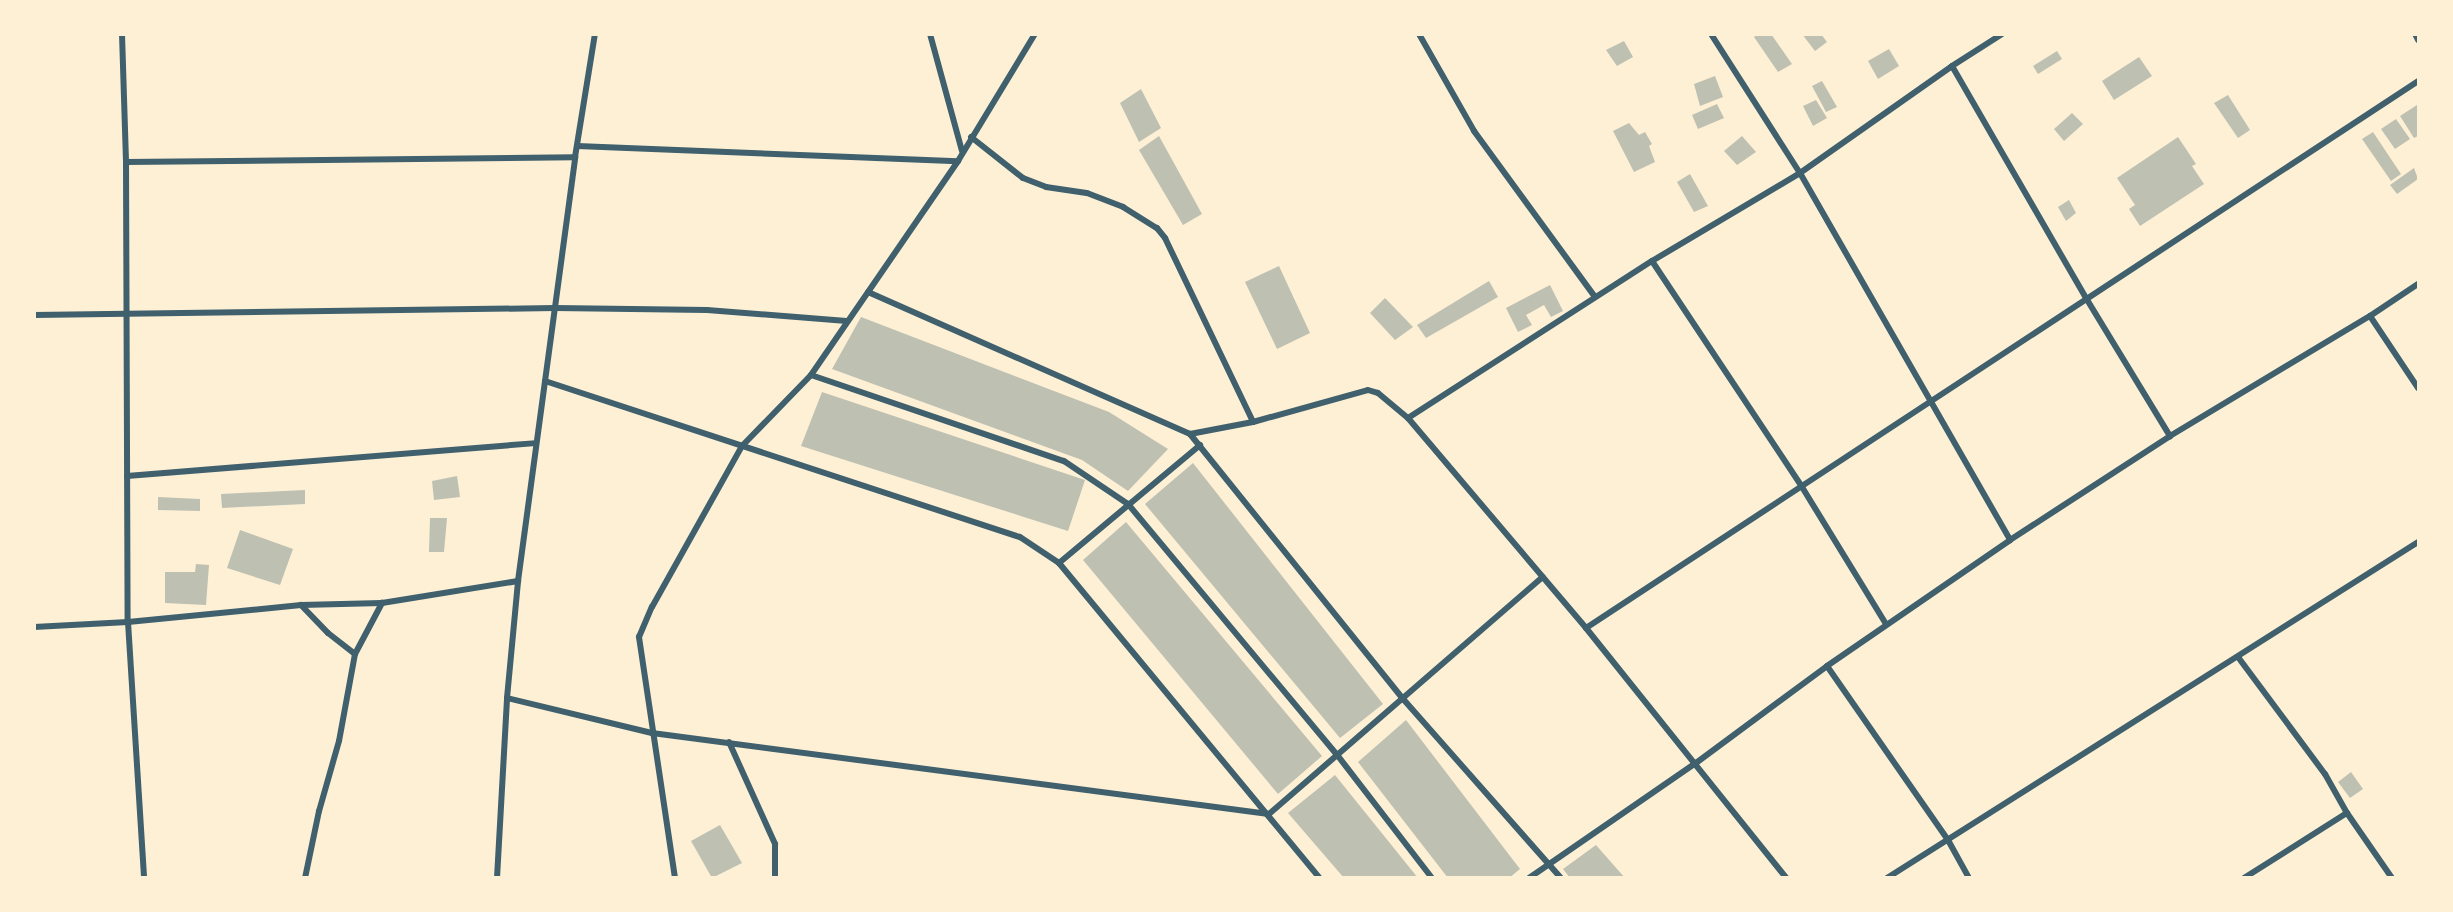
<!DOCTYPE html>
<html>
<head>
<meta charset="utf-8">
<style>
	body { margin:0 }
	#map { position:relative; width:2453px; height:912px; overflow:hidden; background:#fdf0d5; font-family:"Roboto Serif",serif }
	div>[style] { position:absolute }
	.building>* { inset:0; background:#bec0b2 }
	.minor>* { height:6px; margin:-3px; padding:0 3px; transform-origin:3px; border-radius:3px; background:#3f606c }
	span { translate:-50% -50%; white-space:nowrap; text-align:center; line-height:1.15; -webkit-text-stroke:5px #fdf0d5; paint-order:stroke }
	.frame { position:absolute; inset:0; border:36px solid #fdf0d5; pointer-events:none }
</style>
</head>
<body>
<div id="map">
	<div class="building">
		<i style="clip-path:polygon(1758px 34px,1771px 34px,1792px 64px,1778px 72px,1754px 37px)"></i>
		<i style="clip-path:polygon(1802px 34px,1821px 34px,1827px 42px,1815px 51px)"></i>
		<i style="clip-path:polygon(1624px 41px,1633px 57px,1617px 66px,1606px 50px)"></i>
		<i style="clip-path:polygon(1889px 49px,1899px 66px,1878px 79px,1868px 61px)"></i>
		<i style="clip-path:polygon(2057px 51px,2062px 59px,2038px 74px,2033px 66px)"></i>
		<i style="clip-path:polygon(2139px 57px,2152px 76px,2114px 100px,2102px 81px)"></i>
		<i style="clip-path:polygon(1715px 76px,1723px 97px,1700px 106px,1694px 84px)"></i>
		<i style="clip-path:polygon(1822px 81px,1837px 107px,1826px 112px,1812px 86px)"></i>
		<i style="clip-path:polygon(1141px 89px,1161px 128px,1139px 142px,1120px 103px)"></i>
		<i style="clip-path:polygon(2228px 95px,2250px 130px,2238px 138px,2214px 103px)"></i>
		<i style="clip-path:polygon(1816px 100px,1827px 118px,1813px 126px,1803px 106px)"></i>
		<i style="clip-path:polygon(1717px 104px,1724px 118px,1698px 129px,1692px 115px)"></i>
		<i style="clip-path:polygon(2417px 105px,2418px 136px,2414px 138px,2400px 116px)"></i>
		<i style="clip-path:polygon(2072px 113px,2083px 124px,2064px 141px,2054px 129px)"></i>
		<i style="clip-path:polygon(2396px 119px,2410px 139px,2395px 149px,2381px 129px)"></i>
		<i style="clip-path:polygon(1629px 123px,1639px 135px,1645px 132px,1652px 144px,1649px 146px,1655px 162px,1634px 172px,1613px 131px)"></i>
		<i style="clip-path:polygon(2373px 132px,2401px 174px,2391px 181px,2362px 139px)"></i>
		<i style="clip-path:polygon(1159px 136px,1202px 214px,1183px 225px,1139px 150px)"></i>
		<i style="clip-path:polygon(1742px 136px,1756px 152px,1737px 165px,1724px 151px)"></i>
		<i style="clip-path:polygon(2178px 137px,2196px 164px,2192px 166px,2204px 184px,2140px 226px,2129px 209px,2135px 205px,2117px 178px)"></i>
		<i style="clip-path:polygon(2414px 168px,2418px 179px,2397px 194px,2390px 185px)"></i>
		<i style="clip-path:polygon(1690px 174px,1708px 206px,1694px 212px,1677px 182px)"></i>
		<i style="clip-path:polygon(2069px 200px,2076px 213px,2066px 221px,2058px 207px)"></i>
		<i style="clip-path:polygon(1279px 266px,1310px 333px,1277px 349px,1245px 282px)"></i>
		<i style="clip-path:polygon(1489px 281px,1498px 297px,1426px 338px,1417px 325px)"></i>
		<i style="clip-path:polygon(1550px 285px,1563px 311px,1551px 317px,1544px 305px,1526px 315px,1532px 325px,1518px 332px,1506px 308px)"></i>
		<i style="clip-path:polygon(1385px 298px,1413px 327px,1395px 340px,1370px 313px)"></i>
		<i style="clip-path:polygon(861px 317px,1109px 412px,1168px 449px,1128px 491px,1082px 460px,832px 369px)"></i>
		<i style="clip-path:polygon(822px 392px,1085px 480px,1068px 531px,801px 446px)"></i>
		<i style="clip-path:polygon(1193px 463px,1383px 704px,1340px 738px,1145px 504px)"></i>
		<i style="clip-path:polygon(457px 476px,460px 497px,434px 500px,432px 481px)"></i>
		<i style="clip-path:polygon(305px 490px,305px 504px,222px 508px,221px 494px)"></i>
		<i style="clip-path:polygon(158px 497px,200px 499px,200px 511px,158px 510px)"></i>
		<i style="clip-path:polygon(430px 518px,447px 518px,444px 552px,429px 552px)"></i>
		<i style="clip-path:polygon(1126px 522px,1322px 756px,1278px 794px,1083px 560px)"></i>
		<i style="clip-path:polygon(240px 530px,293px 549px,280px 585px,227px 568px)"></i>
		<i style="clip-path:polygon(196px 564px,209px 565px,206px 605px,165px 603px,165px 572px,195px 572px)"></i>
		<i style="clip-path:polygon(1406px 720px,1520px 869px,1509px 878px,1448px 878px,1358px 762px)"></i>
		<i style="clip-path:polygon(2351px 772px,2363px 789px,2350px 798px,2338px 782px)"></i>
		<i style="clip-path:polygon(1335px 775px,1418px 878px,1344px 878px,1288px 813px)"></i>
		<i style="clip-path:polygon(720px 825px,742px 863px,712px 878px,691px 841px)"></i>
		<i style="clip-path:polygon(1596px 845px,1625px 878px,1570px 878px,1563px 869px)"></i>
	</div>
	<div class="minor">
		<i style="left:122px;top:34px;width:128px;rotate:88.2deg"></i>
		<i style="left:126px;top:162px;width:460px;rotate:89.8deg"></i>
		<i style="left:128px;top:622px;width:256px;rotate:86.4deg"></i>
		<i style="left:930px;top:34px;width:121px;rotate:74.7deg"></i>
		<i style="left:1419px;top:34px;width:112px;rotate:60.4deg"></i>
		<i style="left:1474px;top:131px;width:205px;rotate:53.9deg"></i>
		<i style="left:1711px;top:34px;width:165px;rotate:57.4deg"></i>
		<i style="left:1800px;top:173px;width:423px;rotate:60.2deg"></i>
		<i style="left:2415px;top:34px;width:7px;rotate:63deg"></i>
		<i style="left:1952px;top:66px;width:268px;rotate:60deg"></i>
		<i style="left:2086px;top:298px;width:162px;rotate:58.7deg"></i>
		<i style="left:971px;top:137px;width:66px;rotate:38.3deg"></i>
		<i style="left:1023px;top:178px;width:25px;rotate:21deg"></i>
		<i style="left:1046px;top:187px;width:41px;rotate:8.3deg"></i>
		<i style="left:1087px;top:193px;width:39px;rotate:21deg"></i>
		<i style="left:1123px;top:207px;width:40px;rotate:32deg"></i>
		<i style="left:1157px;top:228px;width:13px;rotate:51deg"></i>
		<i style="left:1165px;top:238px;width:204px;rotate:64.4deg"></i>
		<i style="left:577px;top:146px;width:381px;rotate:2.3deg"></i>
		<i style="left:126px;top:162px;width:449px;rotate:-0.6deg"></i>
		<i style="left:1652px;top:261px;width:271px;rotate:56.4deg"></i>
		<i style="left:1802px;top:487px;width:161px;rotate:58.5deg"></i>
		<i style="left:868px;top:292px;width:352px;rotate:23.8deg"></i>
		<i style="left:1190px;top:434px;width:341px;rotate:51.2deg"></i>
		<i style="left:1404px;top:700px;width:237px;rotate:48.6deg"></i>
		<i style="left:34px;top:315px;width:521px;rotate:-0.77deg"></i>
		<i style="left:555px;top:308px;width:152px;rotate:0.8deg"></i>
		<i style="left:707px;top:310px;width:140px;rotate:4.5deg"></i>
		<i style="left:2370px;top:316px;width:87px;rotate:56.3deg"></i>
		<i style="left:811px;top:375px;width:267px;rotate:18.8deg"></i>
		<i style="left:1064px;top:461px;width:77px;rotate:33.9deg"></i>
		<i style="left:1128px;top:504px;width:328px;rotate:50.2deg"></i>
		<i style="left:1338px;top:756px;width:154px;rotate:52.4deg"></i>
		<i style="left:545px;top:381px;width:500px;rotate:18.2deg"></i>
		<i style="left:1020px;top:537px;width:47px;rotate:33.7deg"></i>
		<i style="left:1059px;top:563px;width:409px;rotate:50.4deg"></i>
		<i style="left:1408px;top:418px;width:275px;rotate:49.7deg"></i>
		<i style="left:1586px;top:628px;width:320px;rotate:51.3deg"></i>
		<i style="left:1190px;top:434px;width:64px;rotate:-10.8deg"></i>
		<i style="left:1253px;top:422px;width:119px;rotate:-15.5deg"></i>
		<i style="left:1368px;top:390px;width:10px;rotate:17deg"></i>
		<i style="left:1378px;top:393px;width:39px;rotate:40deg"></i>
		<i style="left:1408px;top:418px;width:290px;rotate:-32.8deg"></i>
		<i style="left:1652px;top:261px;width:172px;rotate:-30.7deg"></i>
		<i style="left:1800px;top:173px;width:186px;rotate:-35.1deg"></i>
		<i style="left:1952px;top:66px;width:59px;rotate:-32.6deg"></i>
		<i style="left:127px;top:476px;width:410px;rotate:-4.6deg"></i>
		<i style="left:1059px;top:563px;width:184px;rotate:-39.9deg"></i>
		<i style="left:301px;top:605px;width:39px;rotate:46deg"></i>
		<i style="left:328px;top:633px;width:34px;rotate:38deg"></i>
		<i style="left:355px;top:654px;width:88px;rotate:100.4deg"></i>
		<i style="left:339px;top:741px;width:73px;rotate:105.9deg"></i>
		<i style="left:319px;top:811px;width:68px;rotate:101.8deg"></i>
		<i style="left:34px;top:627px;width:94px;rotate:-3deg"></i>
		<i style="left:128px;top:622px;width:174px;rotate:-5.6deg"></i>
		<i style="left:301px;top:605px;width:81px;rotate:-1.4deg"></i>
		<i style="left:382px;top:603px;width:138px;rotate:-9.2deg"></i>
		<i style="left:1586px;top:628px;width:996px;rotate:-33.32deg"></i>
		<i style="left:355px;top:654px;width:58px;rotate:-62.1deg"></i>
		<i style="left:2238px;top:657px;width:146px;rotate:53.4deg"></i>
		<i style="left:2325px;top:774px;width:45px;rotate:60.6deg"></i>
		<i style="left:2347px;top:813px;width:79px;rotate:55.3deg"></i>
		<i style="left:1827px;top:666px;width:212px;rotate:55.2deg"></i>
		<i style="left:1948px;top:840px;width:43px;rotate:61.1deg"></i>
		<i style="left:507px;top:698px;width:149px;rotate:13.6deg"></i>
		<i style="left:652px;top:733px;width:622px;rotate:7.48deg"></i>
		<i style="left:1269px;top:814px;width:362px;rotate:-40.9deg"></i>
		<i style="left:729px;top:742px;width:112px;rotate:65.7deg"></i>
		<i style="left:775px;top:844px;width:34px;rotate:90deg"></i>
		<i style="left:497px;top:878px;width:180px;rotate:-86.8deg"></i>
		<i style="left:507px;top:698px;width:118px;rotate:-84.6deg"></i>
		<i style="left:518px;top:581px;width:428px;rotate:-82.3deg"></i>
		<i style="left:575px;top:157px;width:125px;rotate:-80.8deg"></i>
		<i style="left:675px;top:878px;width:244px;rotate:-98.5deg"></i>
		<i style="left:639px;top:637px;width:33px;rotate:-67deg"></i>
		<i style="left:652px;top:607px;width:184px;rotate:-60.8deg"></i>
		<i style="left:742px;top:446px;width:99px;rotate:-45.8deg"></i>
		<i style="left:811px;top:375px;width:260px;rotate:-55.5deg"></i>
		<i style="left:958px;top:161px;width:149px;rotate:-58.8deg"></i>
		<i style="left:1529px;top:878px;width:203px;rotate:-34.6deg"></i>
		<i style="left:1696px;top:763px;width:163px;rotate:-36.5deg"></i>
		<i style="left:1827px;top:666px;width:222px;rotate:-34.5deg"></i>
		<i style="left:2010px;top:540px;width:191px;rotate:-33deg"></i>
		<i style="left:2170px;top:436px;width:233px;rotate:-31deg"></i>
		<i style="left:2370px;top:316px;width:58px;rotate:-33.7deg"></i>
		<i style="left:1887px;top:878px;width:628px;rotate:-32.32deg"></i>
		<i style="left:2244px;top:878px;width:122px;rotate:-32.3deg"></i>
	</div>
	<div class="frame"></div>
</div>
</body>
</html>
